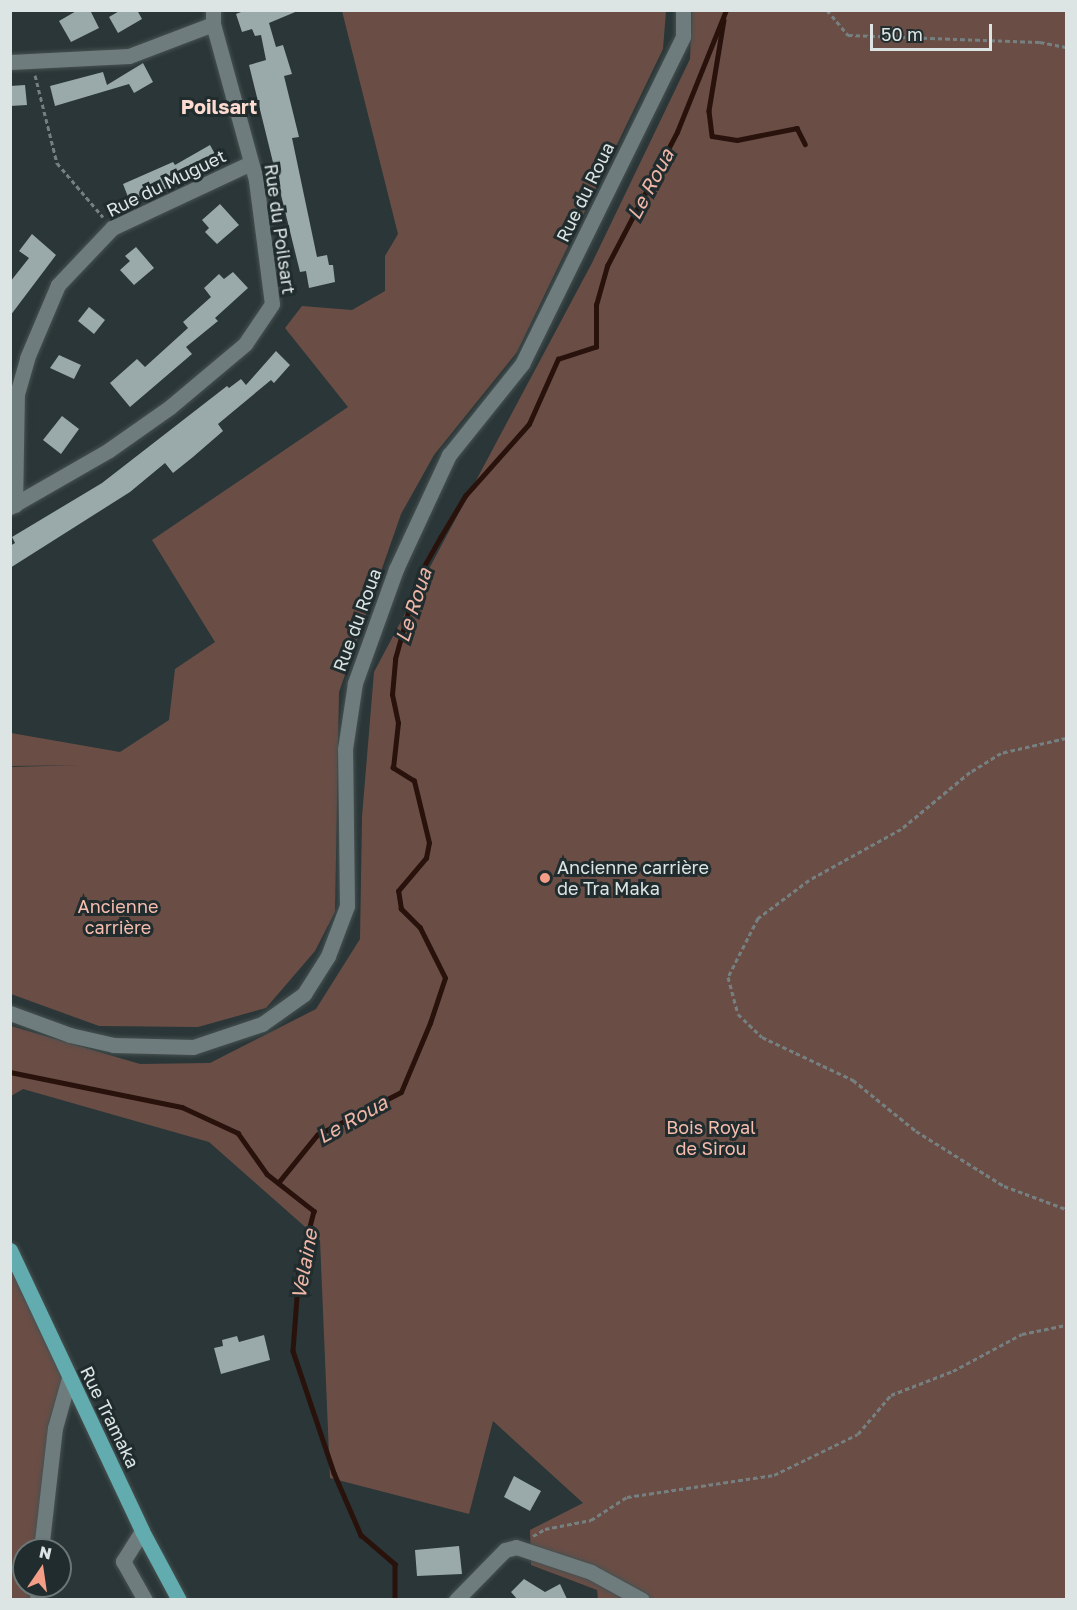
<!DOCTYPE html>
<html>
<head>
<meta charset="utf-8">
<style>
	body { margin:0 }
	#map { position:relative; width:1077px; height:1610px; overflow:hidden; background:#2a3637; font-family:"Golos Text",sans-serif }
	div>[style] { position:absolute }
	.green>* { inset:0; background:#6a4e46 }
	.stream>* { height:4.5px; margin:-2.25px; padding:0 2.25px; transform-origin:2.25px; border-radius:2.25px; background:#29120c }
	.building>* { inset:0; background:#9aa9a9 }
	.path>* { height:3px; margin-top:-1.5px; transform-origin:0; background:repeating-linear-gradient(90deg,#768080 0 4.5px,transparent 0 7.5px) }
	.roads { filter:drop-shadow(0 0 2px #475151) drop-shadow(0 0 2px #475151) }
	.minor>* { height:15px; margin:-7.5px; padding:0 7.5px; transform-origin:7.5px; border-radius:7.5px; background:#6f7c7d }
	.major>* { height:15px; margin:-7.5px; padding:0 7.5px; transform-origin:7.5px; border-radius:7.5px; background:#62abae }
	.dots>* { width:16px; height:16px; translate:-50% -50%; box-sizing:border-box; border:3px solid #202c2d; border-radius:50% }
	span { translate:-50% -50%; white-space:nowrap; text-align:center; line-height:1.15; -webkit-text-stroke:6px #202c2d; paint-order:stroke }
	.street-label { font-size:18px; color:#dde4e4 }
	.poi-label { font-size:18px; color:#dde4e4 }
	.left { translate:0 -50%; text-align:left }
	.park-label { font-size:18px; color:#f7bdae }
	.neighbourhood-label { font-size:20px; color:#fddbd1; font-weight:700 }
	.water-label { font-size:20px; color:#f0b6a7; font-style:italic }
	.frame { position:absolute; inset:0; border:12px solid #dde4e4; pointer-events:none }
	.north { position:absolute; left:12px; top:1538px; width:60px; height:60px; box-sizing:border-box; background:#202c2d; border:2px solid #6c7676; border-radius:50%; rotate:13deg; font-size:16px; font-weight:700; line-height:24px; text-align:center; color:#dde4e4 }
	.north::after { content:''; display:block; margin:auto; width:21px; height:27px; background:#f49e87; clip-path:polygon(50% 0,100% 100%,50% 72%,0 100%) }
	.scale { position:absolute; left:870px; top:24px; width:122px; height:27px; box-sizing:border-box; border:3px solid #dde4e4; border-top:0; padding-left:8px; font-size:18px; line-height:21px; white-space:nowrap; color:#dde4e4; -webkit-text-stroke:4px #202c2d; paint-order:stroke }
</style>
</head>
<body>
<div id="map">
	<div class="green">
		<i style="clip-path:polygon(342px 11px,666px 11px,663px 49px,517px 352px,434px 455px,401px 514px,339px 692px,335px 912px,315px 951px,266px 1008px,198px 1027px,99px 1026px,11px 994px,11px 767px,81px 765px,11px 766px,11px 733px,120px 752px,169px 720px,175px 669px,215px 642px,152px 540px,348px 407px,285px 328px,302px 306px,352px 310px,385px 291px,385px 256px,398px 234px)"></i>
		<i style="clip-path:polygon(692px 11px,1066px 11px,1066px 1599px,598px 1599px,597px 1590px,531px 1565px,530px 1530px,583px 1503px,493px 1421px,469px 1514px,330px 1478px,320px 1240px,209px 1142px,23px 1089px,11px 1096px,11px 1026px,140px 1064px,210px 1063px,316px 1009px,360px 939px,362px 817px,374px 672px,592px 263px,690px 59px)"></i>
		<i style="clip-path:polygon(10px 1250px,69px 1378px,41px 1550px,24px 1550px,24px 1586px,38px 1586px,37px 1599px,11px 1599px)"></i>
	</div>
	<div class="stream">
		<i style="left:724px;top:20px;width:92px;rotate:99.4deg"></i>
		<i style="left:709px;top:111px;width:25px;rotate:83deg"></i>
		<i style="left:712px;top:136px;width:25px;rotate:9deg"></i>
		<i style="left:737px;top:140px;width:61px;rotate:-11.3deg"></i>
		<i style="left:797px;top:128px;width:18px;rotate:63deg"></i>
		<i style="left:10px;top:1072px;width:176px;rotate:11.5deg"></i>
		<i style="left:182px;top:1107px;width:62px;rotate:24.9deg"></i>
		<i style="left:238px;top:1133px;width:50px;rotate:54.7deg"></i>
		<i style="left:267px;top:1174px;width:60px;rotate:38.2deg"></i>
		<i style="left:314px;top:1211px;width:62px;rotate:104deg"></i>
		<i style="left:299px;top:1271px;width:80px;rotate:94.3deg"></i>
		<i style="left:293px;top:1351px;width:129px;rotate:71.4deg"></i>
		<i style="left:334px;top:1473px;width:68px;rotate:66.5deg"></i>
		<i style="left:361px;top:1535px;width:45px;rotate:40.5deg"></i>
		<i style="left:395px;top:1564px;width:36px;rotate:90deg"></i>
		<i style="left:278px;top:1183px;width:62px;rotate:-50.9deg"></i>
		<i style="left:317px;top:1135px;width:94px;rotate:-27.1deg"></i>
		<i style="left:401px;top:1092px;width:75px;rotate:-67.2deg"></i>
		<i style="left:430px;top:1023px;width:47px;rotate:-71.6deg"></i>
		<i style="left:445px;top:978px;width:56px;rotate:-116.6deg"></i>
		<i style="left:420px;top:928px;width:27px;rotate:-135deg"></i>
		<i style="left:401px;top:909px;width:18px;rotate:-99deg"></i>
		<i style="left:398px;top:891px;width:43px;rotate:-49.7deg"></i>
		<i style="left:426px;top:858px;width:15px;rotate:-79deg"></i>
		<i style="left:429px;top:843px;width:64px;rotate:-103.6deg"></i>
		<i style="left:414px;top:781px;width:25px;rotate:-148deg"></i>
		<i style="left:393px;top:768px;width:45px;rotate:-83.7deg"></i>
		<i style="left:398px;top:723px;width:29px;rotate:-102deg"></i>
		<i style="left:392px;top:695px;width:36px;rotate:-85deg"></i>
		<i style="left:395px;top:659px;width:49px;rotate:-74.5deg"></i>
		<i style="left:408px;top:612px;width:39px;rotate:-73deg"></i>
		<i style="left:419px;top:575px;width:43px;rotate:-60.4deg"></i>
		<i style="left:440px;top:538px;width:49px;rotate:-59.2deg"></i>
		<i style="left:465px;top:496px;width:96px;rotate:-48.4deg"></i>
		<i style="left:529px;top:424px;width:71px;rotate:-66deg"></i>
		<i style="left:558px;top:359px;width:40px;rotate:-18deg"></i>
		<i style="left:596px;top:347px;width:42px;rotate:-90deg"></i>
		<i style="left:596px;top:305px;width:41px;rotate:-74.2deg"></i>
		<i style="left:607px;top:266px;width:151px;rotate:-62.4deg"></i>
		<i style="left:677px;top:132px;width:131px;rotate:-68.1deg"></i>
	</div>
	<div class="building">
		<i style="clip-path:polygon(78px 10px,90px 10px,99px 28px,71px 42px,59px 21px)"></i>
		<i style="clip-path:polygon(121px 10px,137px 10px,142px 19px,118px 33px,109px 17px)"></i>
		<i style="clip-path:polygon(246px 10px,300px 10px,269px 23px,276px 47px,283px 45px,292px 74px,284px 76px,299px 137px,292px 138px,317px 257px,327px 255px,329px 265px,333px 265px,335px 282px,309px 288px,306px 271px,300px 272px,249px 65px,266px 60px,261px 35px,255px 36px,252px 29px,242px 32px,236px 14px)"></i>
		<i style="clip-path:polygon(143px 63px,153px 82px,134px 93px,129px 84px,55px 106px,50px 86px,103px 72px,107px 85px)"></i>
		<i style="clip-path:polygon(25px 85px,27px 105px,10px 106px,10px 86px)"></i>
		<i style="clip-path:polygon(210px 145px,220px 163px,187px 181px,130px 202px,123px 184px,173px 162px,175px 165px)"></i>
		<i style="clip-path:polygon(220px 204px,239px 225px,217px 244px,205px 232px,209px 228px,202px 220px)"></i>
		<i style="clip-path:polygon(32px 234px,56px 255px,10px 316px,10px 282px,29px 258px,19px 251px)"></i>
		<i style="clip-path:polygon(136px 247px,154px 268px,134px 285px,120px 270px,130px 261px,125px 256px)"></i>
		<i style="clip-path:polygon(233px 272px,248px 288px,215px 318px,218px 321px,186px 347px,192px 354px,130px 407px,110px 383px,137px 359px,145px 367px,188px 328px,183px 322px,211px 297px,204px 288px,219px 274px,224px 279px)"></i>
		<i style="clip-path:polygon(89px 307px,105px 320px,94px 334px,78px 321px)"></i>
		<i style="clip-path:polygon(276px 351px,290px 365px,274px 383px,271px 380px,218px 424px,223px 431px,193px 457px,173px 473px,165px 463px,130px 492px,10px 568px,10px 546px,15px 543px,12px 537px,102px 483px,227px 386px,229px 388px,241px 379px,246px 385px)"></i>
		<i style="clip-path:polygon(59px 355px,81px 365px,74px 379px,50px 368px)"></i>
		<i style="clip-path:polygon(62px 416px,79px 429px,61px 454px,43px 440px)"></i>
		<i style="clip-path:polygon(264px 1335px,270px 1360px,221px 1374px,214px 1348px,223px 1346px,222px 1340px,237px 1336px,239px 1342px)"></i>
		<i style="clip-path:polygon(514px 1476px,541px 1491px,530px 1511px,504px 1497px)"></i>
		<i style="clip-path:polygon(459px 1546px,462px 1574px,417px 1576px,415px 1550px)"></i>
		<i style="clip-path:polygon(524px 1579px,545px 1592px,560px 1584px,567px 1599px,517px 1599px,511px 1592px)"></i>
	</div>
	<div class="path">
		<i style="left:827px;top:10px;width:33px;rotate:50deg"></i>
		<i style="left:848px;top:35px;width:192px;rotate:2.1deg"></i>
		<i style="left:1040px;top:42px;width:26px;rotate:11deg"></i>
		<i style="left:35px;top:75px;width:91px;rotate:76deg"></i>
		<i style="left:57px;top:163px;width:71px;rotate:49.6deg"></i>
		<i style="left:1066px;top:738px;width:67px;rotate:167deg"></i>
		<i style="left:1001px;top:753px;width:36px;rotate:148deg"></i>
		<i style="left:970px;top:772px;width:89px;rotate:140.4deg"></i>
		<i style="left:901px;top:829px;width:105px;rotate:151deg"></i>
		<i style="left:809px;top:880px;width:64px;rotate:143.3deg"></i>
		<i style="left:758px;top:918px;width:66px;rotate:117deg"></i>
		<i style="left:728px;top:977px;width:38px;rotate:75deg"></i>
		<i style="left:738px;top:1014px;width:33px;rotate:44deg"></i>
		<i style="left:762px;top:1037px;width:101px;rotate:25.3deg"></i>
		<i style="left:853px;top:1080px;width:81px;rotate:39deg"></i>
		<i style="left:916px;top:1131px;width:104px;rotate:32deg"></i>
		<i style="left:1004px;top:1186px;width:66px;rotate:20.4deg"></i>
		<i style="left:10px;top:1395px;width:23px;rotate:90deg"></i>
		<i style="left:533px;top:1536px;width:14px;rotate:-30deg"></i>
		<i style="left:545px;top:1529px;width:47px;rotate:-11.1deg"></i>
		<i style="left:591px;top:1520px;width:43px;rotate:-32.6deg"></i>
		<i style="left:627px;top:1497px;width:149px;rotate:-8.5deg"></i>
		<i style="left:774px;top:1475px;width:93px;rotate:-26deg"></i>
		<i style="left:858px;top:1434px;width:51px;rotate:-49.8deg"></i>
		<i style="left:891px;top:1395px;width:66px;rotate:-21.2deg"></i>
		<i style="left:953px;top:1371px;width:78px;rotate:-28.2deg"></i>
		<i style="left:1022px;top:1334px;width:45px;rotate:-11.6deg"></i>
	</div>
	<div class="roads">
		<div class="minor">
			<i style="left:10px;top:62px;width:119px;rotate:-2.9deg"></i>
			<i style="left:129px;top:56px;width:90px;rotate:-20.9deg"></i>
			<i style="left:15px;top:505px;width:111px;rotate:-89deg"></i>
			<i style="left:17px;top:394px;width:37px;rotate:-74deg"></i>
			<i style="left:27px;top:358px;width:79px;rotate:-67deg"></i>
			<i style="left:58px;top:285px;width:79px;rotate:-46.5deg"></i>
			<i style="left:112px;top:228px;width:153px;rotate:-25.1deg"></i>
			<i style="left:10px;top:507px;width:114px;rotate:-29.9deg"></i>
			<i style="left:109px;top:450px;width:75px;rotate:-35.2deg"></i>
			<i style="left:170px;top:407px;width:98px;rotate:-40deg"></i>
			<i style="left:245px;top:344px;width:48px;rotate:-56deg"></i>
			<i style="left:272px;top:304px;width:125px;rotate:-97.4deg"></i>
			<i style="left:256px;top:180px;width:162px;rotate:-105.4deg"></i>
			<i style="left:213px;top:24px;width:14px;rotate:-90deg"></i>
			<i style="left:10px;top:1013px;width:64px;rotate:20.1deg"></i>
			<i style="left:70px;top:1035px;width:45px;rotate:12.8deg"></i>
			<i style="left:114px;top:1045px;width:79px;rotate:1.5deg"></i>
			<i style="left:193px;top:1047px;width:73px;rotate:-18.4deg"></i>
			<i style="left:262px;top:1024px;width:52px;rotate:-35.5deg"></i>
			<i style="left:304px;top:994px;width:45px;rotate:-57.7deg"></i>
			<i style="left:328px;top:956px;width:53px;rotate:-69.2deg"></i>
			<i style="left:347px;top:906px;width:157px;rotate:-90.7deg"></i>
			<i style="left:345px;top:749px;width:67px;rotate:-81.4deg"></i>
			<i style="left:355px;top:683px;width:121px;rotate:-70.2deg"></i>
			<i style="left:396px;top:569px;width:126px;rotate:-65.1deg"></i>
			<i style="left:449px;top:455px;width:117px;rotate:-51.3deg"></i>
			<i style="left:522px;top:364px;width:364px;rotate:-63.8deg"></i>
			<i style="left:683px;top:37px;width:27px;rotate:-90deg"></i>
			<i style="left:142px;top:1531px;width:36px;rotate:122deg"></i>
			<i style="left:123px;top:1561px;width:45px;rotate:60.6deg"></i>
			<i style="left:41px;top:1550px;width:123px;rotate:-83.5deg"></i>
			<i style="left:55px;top:1428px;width:52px;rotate:-74.4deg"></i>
			<i style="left:37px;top:1600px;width:14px;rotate:-86deg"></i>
			<i style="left:456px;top:1600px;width:70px;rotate:-45.6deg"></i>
			<i style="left:505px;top:1550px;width:11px;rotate:-15deg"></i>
			<i style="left:516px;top:1547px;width:79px;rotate:18.4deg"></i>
			<i style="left:591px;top:1572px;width:58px;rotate:28.8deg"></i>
		</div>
		<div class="major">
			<i style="left:10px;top:1250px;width:310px;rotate:64.8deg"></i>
			<i style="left:142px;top:1531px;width:78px;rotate:61.8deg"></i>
		</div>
	</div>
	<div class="dots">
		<i style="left:545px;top:878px;background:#f49e87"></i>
	</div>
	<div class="street-label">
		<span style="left:166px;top:183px;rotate:-26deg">Rue du Muguet</span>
		<span style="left:585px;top:192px;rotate:-64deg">Rue du Roua</span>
		<span style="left:280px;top:229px;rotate:82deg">Rue du Poilsart</span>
		<span style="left:357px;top:620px;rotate:-70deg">Rue du Roua</span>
		<span style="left:110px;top:1417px;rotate:64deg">Rue Tramaka</span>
	</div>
	<div class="poi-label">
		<span class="left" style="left:557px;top:878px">Ancienne carrière<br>de Tra Maka</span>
	</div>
	<div class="park-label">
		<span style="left:118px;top:917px">Ancienne<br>carrière</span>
		<span style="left:711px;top:1138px">Bois Royal<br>de Sirou</span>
	</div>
	<div class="neighbourhood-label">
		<span style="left:219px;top:106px">Poilsart</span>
	</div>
	<div class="water-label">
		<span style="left:650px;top:184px;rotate:-62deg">Le Roua</span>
		<span style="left:413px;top:605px;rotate:-72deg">Le Roua</span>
		<span style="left:352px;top:1119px;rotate:-29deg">Le Roua</span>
		<span style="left:304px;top:1264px;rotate:-80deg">Velaine</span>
	</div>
	<div class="frame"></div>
	<div class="north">N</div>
	<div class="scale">50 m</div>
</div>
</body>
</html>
